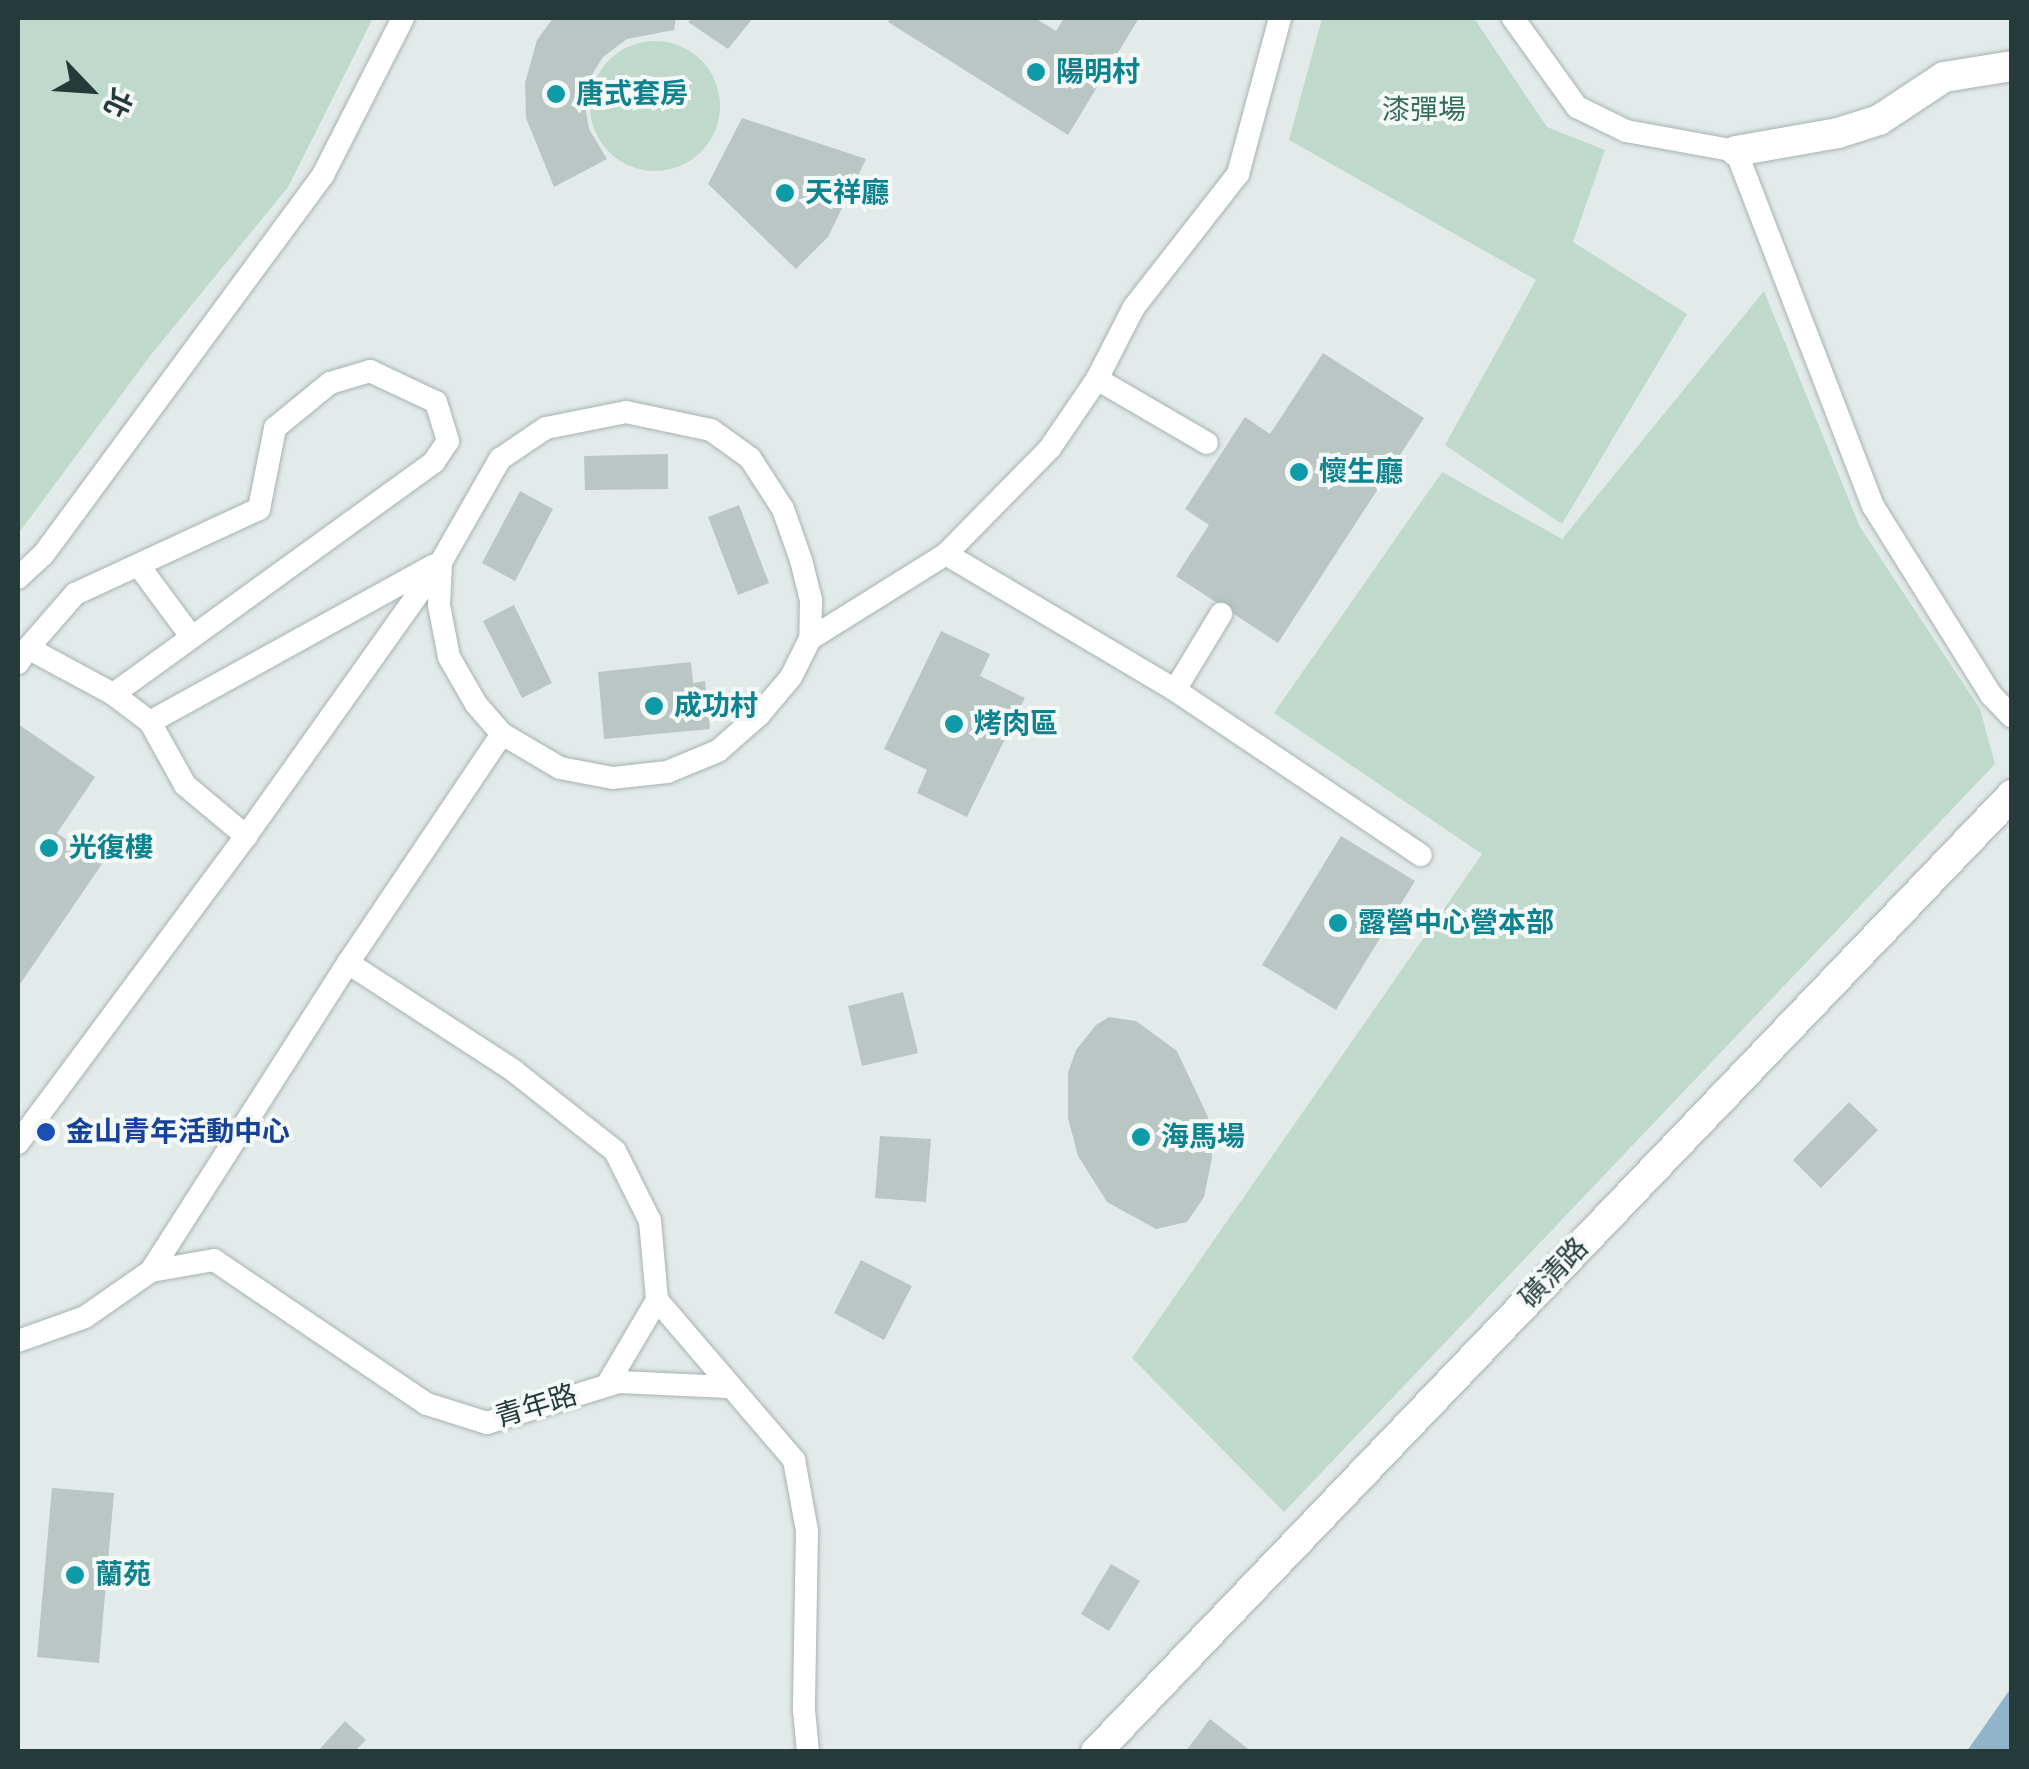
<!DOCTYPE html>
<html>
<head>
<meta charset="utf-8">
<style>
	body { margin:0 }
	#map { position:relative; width:2029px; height:1769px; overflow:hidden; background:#e3ebea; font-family:"Varela Round","Noto Sans TC",sans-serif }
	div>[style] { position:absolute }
	.green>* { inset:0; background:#bfdacc }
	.round { border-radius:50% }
	.water>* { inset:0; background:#92b4ca }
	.building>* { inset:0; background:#b9c6c3 }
	.roads { filter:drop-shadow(0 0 2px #a6b3b2) drop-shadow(0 0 2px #a6b3b2) }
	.service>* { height:22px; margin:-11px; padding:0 11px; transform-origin:11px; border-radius:11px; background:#fff }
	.minor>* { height:30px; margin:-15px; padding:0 15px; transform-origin:15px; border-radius:15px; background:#fff }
	.tertiary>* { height:30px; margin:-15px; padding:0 15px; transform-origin:15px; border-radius:15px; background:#fff }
	.dots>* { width:28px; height:28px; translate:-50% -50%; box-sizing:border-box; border:5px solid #f4f8f7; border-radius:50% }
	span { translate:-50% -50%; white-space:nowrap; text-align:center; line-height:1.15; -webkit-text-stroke:8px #f4f8f7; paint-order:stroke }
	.culture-label { font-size:28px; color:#0d838f; font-weight:700 }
	.left { translate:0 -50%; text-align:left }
	.park-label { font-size:28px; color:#346d57 }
	.transit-label { font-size:28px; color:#164399; font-weight:700 }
	.street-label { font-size:28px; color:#253b3a }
	.frame { position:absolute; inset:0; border:20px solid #253b3a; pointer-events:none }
	.north { position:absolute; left:40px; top:40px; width:100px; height:100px; -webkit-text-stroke:8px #f4f8f7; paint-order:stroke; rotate:115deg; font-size:28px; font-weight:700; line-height:40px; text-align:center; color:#253b3a }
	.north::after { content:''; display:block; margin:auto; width:35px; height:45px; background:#253b3a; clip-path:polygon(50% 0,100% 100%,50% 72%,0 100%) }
</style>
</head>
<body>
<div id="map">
	<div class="green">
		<i style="clip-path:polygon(18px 18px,373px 18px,288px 187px,150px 356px,18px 534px)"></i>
		<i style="clip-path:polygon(1322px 18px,1474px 18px,1547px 127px,1605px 150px,1573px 242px,1687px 314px,1562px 524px,1445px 445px,1536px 280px,1289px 140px)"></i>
		<i class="round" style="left:590px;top:41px;width:130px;height:130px"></i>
		<i style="clip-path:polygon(1764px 291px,1860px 527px,1980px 709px,1995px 764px,1284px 1512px,1132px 1358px,1482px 854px,1274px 713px,1442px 472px,1562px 539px)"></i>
	</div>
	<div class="water">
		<i style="clip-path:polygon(2011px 1688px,2011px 1751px,1967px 1751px)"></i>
	</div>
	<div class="building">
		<i style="clip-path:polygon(553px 18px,676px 18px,674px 30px,627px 39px,603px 57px,590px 78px,585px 105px,589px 129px,607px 159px,554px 187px,526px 118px,525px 83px,537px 40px)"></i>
		<i style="clip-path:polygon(692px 18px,753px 18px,728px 49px,688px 22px)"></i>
		<i style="clip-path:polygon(891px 18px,1035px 18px,1056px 31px,1064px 18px,1139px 18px,1068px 135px,888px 22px)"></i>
		<i style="clip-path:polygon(742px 118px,866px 159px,828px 237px,796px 269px,708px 184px)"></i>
		<i style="clip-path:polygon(1323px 353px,1424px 418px,1278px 643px,1176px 576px,1209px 525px,1185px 509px,1245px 417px,1270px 434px)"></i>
		<i style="clip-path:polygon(668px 454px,668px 489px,585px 490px,584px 456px)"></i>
		<i style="clip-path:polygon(520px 491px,553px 509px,515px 581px,482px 563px)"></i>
		<i style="clip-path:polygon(739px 505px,769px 583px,738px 595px,708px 517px)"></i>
		<i style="clip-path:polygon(514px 605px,552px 683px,522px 698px,483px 621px)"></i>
		<i style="clip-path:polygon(941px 631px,990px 654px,980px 676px,1025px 698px,967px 817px,917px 793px,927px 770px,884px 749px)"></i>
		<i style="clip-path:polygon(691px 662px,693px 683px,705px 681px,710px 729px,604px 739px,598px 672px)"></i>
		<i style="clip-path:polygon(18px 724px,95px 777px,57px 833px,102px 864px,18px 987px)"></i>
		<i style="clip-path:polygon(1341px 836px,1415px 881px,1336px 1010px,1262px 965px)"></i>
		<i style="clip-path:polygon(903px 992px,918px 1053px,862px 1066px,848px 1006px)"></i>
		<i style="clip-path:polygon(1109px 1017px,1136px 1021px,1177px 1051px,1208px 1117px,1212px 1158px,1204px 1197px,1187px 1222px,1156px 1229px,1107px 1202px,1078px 1156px,1068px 1118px,1068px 1073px,1076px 1050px,1096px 1025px)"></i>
		<i style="clip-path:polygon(1849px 1102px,1878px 1130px,1821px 1188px,1793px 1160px)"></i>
		<i style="clip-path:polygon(880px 1136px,931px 1139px,926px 1202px,875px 1198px)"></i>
		<i style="clip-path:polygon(861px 1260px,912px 1286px,884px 1340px,834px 1313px)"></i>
		<i style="clip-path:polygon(52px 1488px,114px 1493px,99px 1663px,37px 1657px)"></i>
		<i style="clip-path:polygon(1111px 1564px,1140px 1581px,1109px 1631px,1081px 1614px)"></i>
		<i style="clip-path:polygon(1210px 1719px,1252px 1752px,1185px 1752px)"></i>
		<i style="clip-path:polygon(345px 1721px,366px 1740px,354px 1752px,317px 1752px)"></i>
	</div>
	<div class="roads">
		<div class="service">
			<i style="left:1513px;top:18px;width:110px;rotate:54.3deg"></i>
			<i style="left:1577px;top:107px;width:55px;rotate:26.1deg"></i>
			<i style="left:1626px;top:131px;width:112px;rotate:10.3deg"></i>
			<i style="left:1736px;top:151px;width:381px;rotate:68.9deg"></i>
			<i style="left:1873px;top:506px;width:223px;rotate:58deg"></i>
			<i style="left:1991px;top:695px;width:30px;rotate:46deg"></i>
			<i style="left:1097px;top:379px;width:127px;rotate:30.2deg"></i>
			<i style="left:626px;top:412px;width:87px;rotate:12deg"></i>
			<i style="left:711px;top:430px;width:48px;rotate:35.7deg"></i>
			<i style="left:750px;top:458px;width:61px;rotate:57.1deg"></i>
			<i style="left:783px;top:509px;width:54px;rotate:70.6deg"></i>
			<i style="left:801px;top:560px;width:41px;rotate:76deg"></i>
			<i style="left:811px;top:600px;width:39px;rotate:91deg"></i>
			<i style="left:810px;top:639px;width:42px;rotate:116.6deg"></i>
			<i style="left:791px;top:677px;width:50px;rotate:130.1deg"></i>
			<i style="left:759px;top:715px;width:55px;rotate:138.7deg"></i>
			<i style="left:718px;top:751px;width:55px;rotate:157.6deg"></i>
			<i style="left:667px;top:772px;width:54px;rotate:173.7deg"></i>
			<i style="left:613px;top:778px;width:54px;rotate:-169.3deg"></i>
			<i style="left:560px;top:768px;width:67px;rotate:-149.6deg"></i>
			<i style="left:502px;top:734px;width:40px;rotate:-131deg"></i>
			<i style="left:476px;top:704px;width:54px;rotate:-119.9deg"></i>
			<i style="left:449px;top:657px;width:53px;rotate:-100.9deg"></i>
			<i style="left:439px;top:605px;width:43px;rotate:-87.3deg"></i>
			<i style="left:441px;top:562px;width:119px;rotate:-60.2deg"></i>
			<i style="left:500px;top:459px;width:55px;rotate:-34deg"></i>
			<i style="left:546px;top:428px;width:82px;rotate:-11.3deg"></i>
			<i style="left:946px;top:554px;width:266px;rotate:30.7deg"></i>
			<i style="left:1175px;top:690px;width:296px;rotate:33.9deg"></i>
			<i style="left:139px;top:566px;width:86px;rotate:53.5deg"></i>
			<i style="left:18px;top:578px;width:34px;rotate:-43deg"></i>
			<i style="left:43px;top:555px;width:472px;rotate:-53.6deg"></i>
			<i style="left:323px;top:175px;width:176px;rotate:-63deg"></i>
			<i style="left:810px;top:639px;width:160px;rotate:-32deg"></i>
			<i style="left:946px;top:554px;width:148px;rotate:-45.5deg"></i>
			<i style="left:1050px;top:448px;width:83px;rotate:-55.7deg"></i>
			<i style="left:1097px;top:379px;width:81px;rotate:-62.8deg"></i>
			<i style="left:1134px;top:307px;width:169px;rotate:-52deg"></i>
			<i style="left:1238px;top:174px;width:162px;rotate:-74.9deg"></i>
			<i style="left:28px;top:648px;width:72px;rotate:-49deg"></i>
			<i style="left:75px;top:594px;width:203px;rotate:-24.8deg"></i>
			<i style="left:259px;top:509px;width:83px;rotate:-78.8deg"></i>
			<i style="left:275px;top:428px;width:71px;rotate:-39.3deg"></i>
			<i style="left:330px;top:383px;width:42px;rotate:-16.7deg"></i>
			<i style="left:370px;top:371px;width:73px;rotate:25.2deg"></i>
			<i style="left:436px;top:402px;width:41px;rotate:72.9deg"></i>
			<i style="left:448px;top:441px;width:25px;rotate:124deg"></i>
			<i style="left:434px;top:462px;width:396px;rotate:144.1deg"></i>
			<i style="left:18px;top:663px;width:18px;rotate:-56deg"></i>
			<i style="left:28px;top:648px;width:97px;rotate:28.4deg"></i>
			<i style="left:113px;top:694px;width:46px;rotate:37.1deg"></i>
			<i style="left:150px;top:722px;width:72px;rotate:60.9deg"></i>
			<i style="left:185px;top:785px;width:80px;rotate:39.9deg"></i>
			<i style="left:1175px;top:690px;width:89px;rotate:-58.8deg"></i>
			<i style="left:150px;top:722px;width:323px;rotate:-28.9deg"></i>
			<i style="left:348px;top:963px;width:198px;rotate:33deg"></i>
			<i style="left:514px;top:1071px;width:129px;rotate:38.4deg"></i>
			<i style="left:615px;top:1151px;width:78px;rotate:63.4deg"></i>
			<i style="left:650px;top:1221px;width:79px;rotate:84.9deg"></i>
			<i style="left:657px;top:1300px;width:211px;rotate:49.4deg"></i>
			<i style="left:794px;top:1460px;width:72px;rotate:79.6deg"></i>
			<i style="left:807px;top:1531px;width:179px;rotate:91deg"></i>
			<i style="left:804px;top:1710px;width:42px;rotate:84.6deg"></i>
			<i style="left:18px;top:1143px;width:382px;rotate:-53.4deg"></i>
			<i style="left:246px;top:836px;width:336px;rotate:-54.6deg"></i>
			<i style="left:151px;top:1271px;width:366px;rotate:-57.4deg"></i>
			<i style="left:348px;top:963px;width:276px;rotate:-56.1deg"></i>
			<i style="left:18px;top:1341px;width:71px;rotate:-19.7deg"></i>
			<i style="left:85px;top:1317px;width:80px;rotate:-34.9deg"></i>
			<i style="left:151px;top:1271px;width:64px;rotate:-9.9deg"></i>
			<i style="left:214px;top:1260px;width:257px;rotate:34.1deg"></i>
			<i style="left:427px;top:1404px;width:63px;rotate:17.6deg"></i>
			<i style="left:487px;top:1423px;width:138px;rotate:-17.3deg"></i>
			<i style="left:619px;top:1382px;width:109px;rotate:2.6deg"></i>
			<i style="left:607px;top:1385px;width:99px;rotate:-59.5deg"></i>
		</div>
		<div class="minor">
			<i style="left:1736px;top:151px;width:104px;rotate:-10deg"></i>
			<i style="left:1838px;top:133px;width:43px;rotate:-17.6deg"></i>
			<i style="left:1879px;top:120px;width:78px;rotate:-33.5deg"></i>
			<i style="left:1944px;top:77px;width:69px;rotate:-9.2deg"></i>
		</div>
		<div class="tertiary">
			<i style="left:1096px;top:1752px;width:1325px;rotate:-46.25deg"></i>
		</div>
	</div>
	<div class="dots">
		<i style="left:1036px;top:72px;background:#0f9aa8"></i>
		<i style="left:556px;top:94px;background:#0f9aa8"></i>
		<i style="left:785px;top:193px;background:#0f9aa8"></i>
		<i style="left:1299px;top:472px;background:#0f9aa8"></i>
		<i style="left:654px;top:706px;background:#0f9aa8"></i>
		<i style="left:954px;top:724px;background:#0f9aa8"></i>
		<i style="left:49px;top:848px;background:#0f9aa8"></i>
		<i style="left:1338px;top:923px;background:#0f9aa8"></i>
		<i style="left:46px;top:1132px;background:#1a4fb4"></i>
		<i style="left:1141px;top:1137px;background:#0f9aa8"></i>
		<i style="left:75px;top:1575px;background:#0f9aa8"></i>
	</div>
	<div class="culture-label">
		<span class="left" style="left:1056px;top:72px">陽明村</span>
		<span class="left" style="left:576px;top:94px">唐式套房</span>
		<span class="left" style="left:805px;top:193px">天祥廳</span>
		<span class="left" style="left:1319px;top:472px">懷生廳</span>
		<span class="left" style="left:674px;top:706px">成功村</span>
		<span class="left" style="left:974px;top:724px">烤肉區</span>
		<span class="left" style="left:69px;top:848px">光復樓</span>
		<span class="left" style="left:1358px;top:923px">露營中心營本部</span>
		<span class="left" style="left:1161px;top:1137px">海馬場</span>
		<span class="left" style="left:95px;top:1575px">蘭苑</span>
	</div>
	<div class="park-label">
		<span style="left:1424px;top:110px">漆彈場</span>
	</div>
	<div class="transit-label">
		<span class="left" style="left:66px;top:1132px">金山青年活動中心</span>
	</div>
	<div class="street-label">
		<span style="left:1554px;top:1273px;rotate:-46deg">磺清路</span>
		<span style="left:536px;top:1406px;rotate:-17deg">青年路</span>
	</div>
	<div class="frame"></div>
	<div class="north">北</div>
</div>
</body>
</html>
